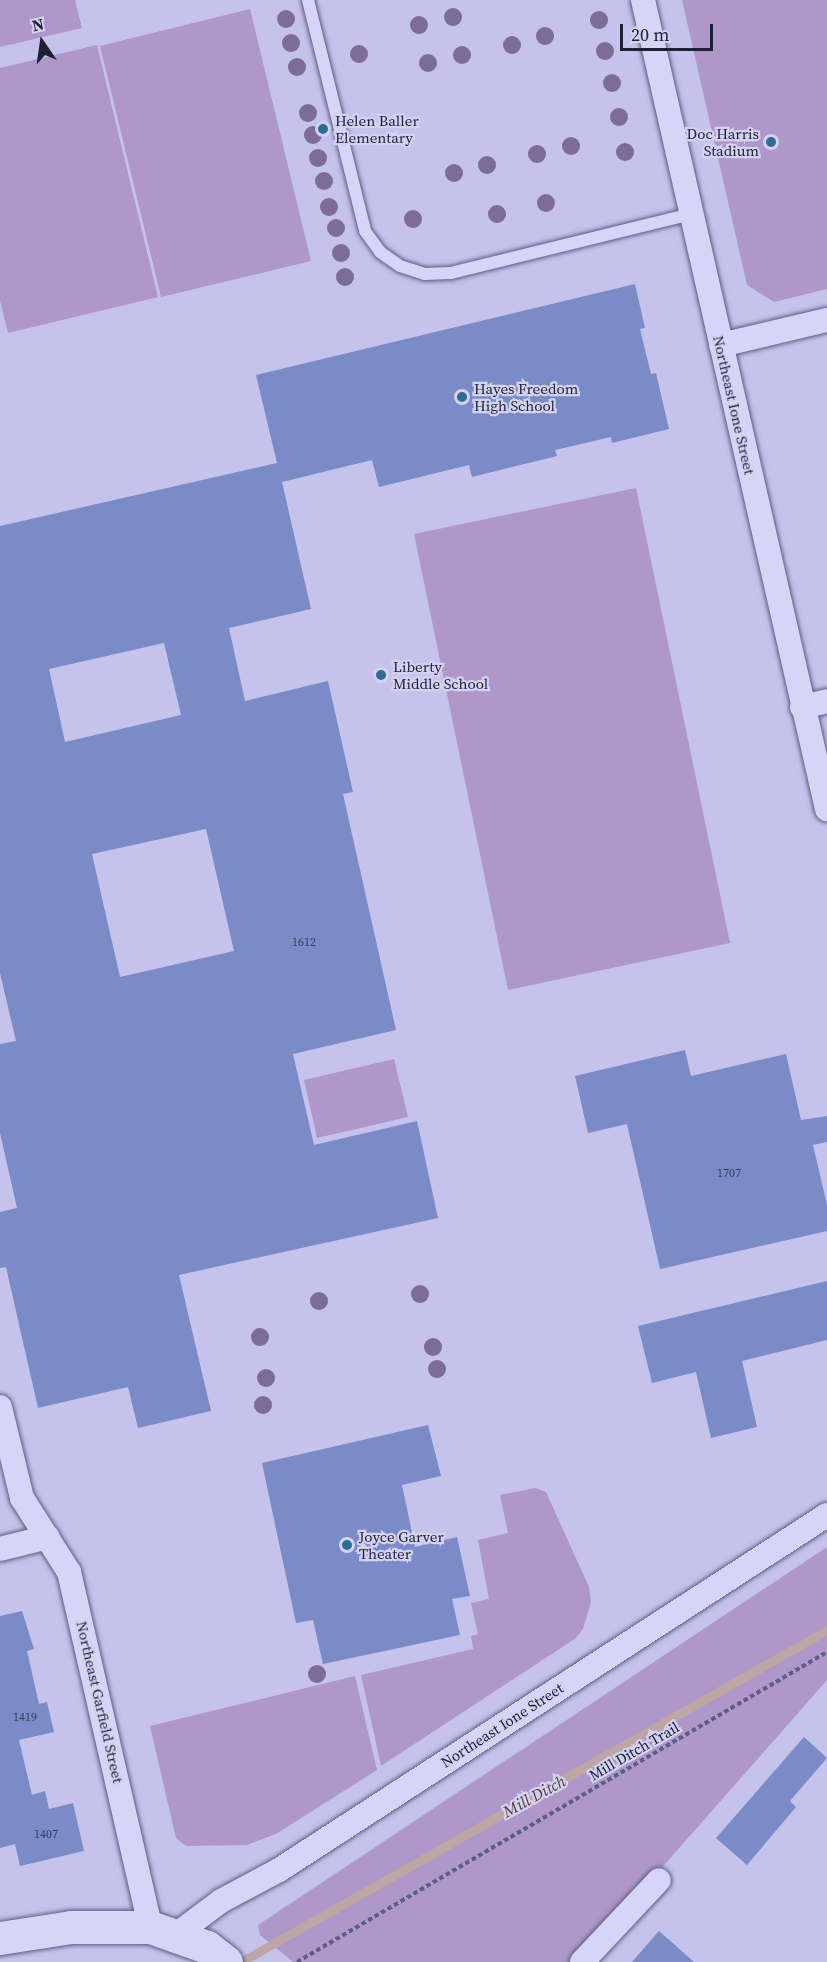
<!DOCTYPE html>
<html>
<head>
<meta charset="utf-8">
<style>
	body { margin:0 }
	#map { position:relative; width:827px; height:1962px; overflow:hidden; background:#c5c2eb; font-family:"Source Serif 4",serif }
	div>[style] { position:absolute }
	.green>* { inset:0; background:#af97c9 }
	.stream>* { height:9px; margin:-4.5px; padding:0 4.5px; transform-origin:4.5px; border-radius:4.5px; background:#bea6a4 }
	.building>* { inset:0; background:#7a8bc8 }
	.path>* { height:4px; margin-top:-2px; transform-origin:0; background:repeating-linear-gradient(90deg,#5a5f84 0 4.5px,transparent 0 7.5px) }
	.roads { filter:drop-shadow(0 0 2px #5a5f84) drop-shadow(0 0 2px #5a5f84) }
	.service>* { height:12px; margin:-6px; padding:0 6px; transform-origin:6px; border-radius:6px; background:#d7d5f7 }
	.minor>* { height:24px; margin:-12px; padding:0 12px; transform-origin:12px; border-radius:12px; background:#d7d5f7 }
	.secondary>* { height:33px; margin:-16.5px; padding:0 16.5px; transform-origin:16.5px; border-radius:16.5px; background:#d7d5f7 }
	.trees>* { width:18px; height:18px; margin:-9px; border-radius:50%; background:#7c6c96 }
	.dots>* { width:16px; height:16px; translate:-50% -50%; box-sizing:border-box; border:3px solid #d4d2f3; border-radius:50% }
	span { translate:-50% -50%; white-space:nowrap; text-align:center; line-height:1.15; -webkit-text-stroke:4.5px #d4d2f3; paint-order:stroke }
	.number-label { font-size:12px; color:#353c5a }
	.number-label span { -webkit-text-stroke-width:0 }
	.poi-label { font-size:15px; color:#1e2135 }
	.left { translate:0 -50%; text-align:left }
	.right { translate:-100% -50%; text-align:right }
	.street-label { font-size:15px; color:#1e2135 }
	.water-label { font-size:16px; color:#54392e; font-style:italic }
	.north { position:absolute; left:12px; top:12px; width:60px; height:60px; -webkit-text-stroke:4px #d4d2f3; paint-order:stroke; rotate:347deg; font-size:16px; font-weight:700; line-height:24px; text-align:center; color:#1e2135 }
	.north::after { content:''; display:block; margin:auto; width:21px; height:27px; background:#1e2135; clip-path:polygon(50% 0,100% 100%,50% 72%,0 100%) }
	.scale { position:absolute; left:620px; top:24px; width:93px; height:27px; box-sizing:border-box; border:3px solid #1e2135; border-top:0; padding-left:8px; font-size:18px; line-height:21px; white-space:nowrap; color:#1e2135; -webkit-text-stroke:4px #d4d2f3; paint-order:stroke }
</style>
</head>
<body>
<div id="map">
	<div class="green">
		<i style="clip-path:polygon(0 0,75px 0,82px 28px,0 47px)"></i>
		<i style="clip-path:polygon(682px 0,827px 0,827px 289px,774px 302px,747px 285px)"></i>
		<i style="clip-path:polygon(250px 9px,311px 261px,161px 297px,100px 46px)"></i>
		<i style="clip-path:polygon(97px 45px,158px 297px,8px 333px,0 301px,0 68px)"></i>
		<i style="clip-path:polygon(636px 488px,730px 943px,508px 990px,414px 534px)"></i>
		<i style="clip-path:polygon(394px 1059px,408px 1117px,317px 1138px,304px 1080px)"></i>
		<i style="clip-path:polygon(535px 1488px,546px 1492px,589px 1587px,591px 1602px,583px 1629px,576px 1638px,381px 1766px,361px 1675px,473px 1649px,471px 1636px,478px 1634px,471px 1603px,489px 1599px,478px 1540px,508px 1533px,500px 1495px)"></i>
		<i style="clip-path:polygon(827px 1547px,827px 1680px,579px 1962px,293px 1962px,260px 1935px,258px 1925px)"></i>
		<i style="clip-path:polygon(355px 1676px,377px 1770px,276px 1834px,247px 1845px,186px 1846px,176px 1838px,150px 1726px)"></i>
	</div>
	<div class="stream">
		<i style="left:241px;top:1962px;width:674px;rotate:-29.53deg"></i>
	</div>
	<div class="building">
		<i style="clip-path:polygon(evenodd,635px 284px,645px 328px,640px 329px,651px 374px,656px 373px,669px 429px,612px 443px,611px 437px,555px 450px,557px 456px,472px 477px,469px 465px,379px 487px,372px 460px,282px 482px,311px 609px,229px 628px,245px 701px,328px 681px,353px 792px,343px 794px,396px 1030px,293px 1054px,314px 1145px,417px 1121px,438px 1218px,179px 1275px,211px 1411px,138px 1428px,128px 1387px,38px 1408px,6px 1267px,0 1268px,0 1212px,17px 1208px,0 1133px,0 1044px,16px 1041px,0 973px,0 526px,277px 463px,256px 375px,635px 284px,164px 643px,181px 715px,65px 742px,49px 669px,164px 643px,635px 284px,206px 829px,234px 951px,120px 977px,92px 854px,206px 829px)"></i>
		<i style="clip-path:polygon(685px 1050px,691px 1076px,786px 1054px,801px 1120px,827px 1116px,827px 1142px,813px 1145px,827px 1205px,827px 1231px,660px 1269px,627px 1124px,588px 1133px,575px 1076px)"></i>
		<i style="clip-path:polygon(827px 1281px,827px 1340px,742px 1361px,757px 1427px,711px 1438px,696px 1372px,652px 1383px,638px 1326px)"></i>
		<i style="clip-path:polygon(428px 1425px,441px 1476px,402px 1485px,415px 1547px,457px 1537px,470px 1596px,452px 1599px,460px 1635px,323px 1664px,313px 1620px,296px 1623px,262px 1463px)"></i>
		<i style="clip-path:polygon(22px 1611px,34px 1649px,27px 1651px,39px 1704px,47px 1702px,54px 1732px,19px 1740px,32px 1795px,45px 1791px,49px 1809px,73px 1803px,84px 1851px,20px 1866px,15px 1844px,0 1848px,0 1616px)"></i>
		<i style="clip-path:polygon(804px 1737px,827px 1758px,790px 1801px,796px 1807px,747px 1865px,716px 1838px)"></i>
		<i style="clip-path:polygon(659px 1931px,694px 1962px,632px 1962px)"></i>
	</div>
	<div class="path">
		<i style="left:297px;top:1962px;width:614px;rotate:-30.32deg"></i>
	</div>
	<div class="roads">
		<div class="service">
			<i style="left:308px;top:0;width:238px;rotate:76.1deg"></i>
			<i style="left:365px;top:231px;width:26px;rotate:54deg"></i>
			<i style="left:380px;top:252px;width:24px;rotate:35deg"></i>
			<i style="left:400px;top:266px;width:26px;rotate:18deg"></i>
			<i style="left:425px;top:274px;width:26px;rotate:-2deg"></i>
			<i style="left:451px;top:273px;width:247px;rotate:-13.8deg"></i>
		</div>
		<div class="minor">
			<i style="left:643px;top:0;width:830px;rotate:77.19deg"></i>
			<i style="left:721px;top:345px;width:109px;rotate:-13.3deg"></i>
			<i style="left:802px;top:707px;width:26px;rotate:-13deg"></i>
			<i style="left:0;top:1407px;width:94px;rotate:76.4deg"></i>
			<i style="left:22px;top:1498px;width:88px;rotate:57.6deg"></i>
			<i style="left:69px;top:1572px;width:364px;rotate:77.1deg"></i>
			<i style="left:0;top:1549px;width:49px;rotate:-14deg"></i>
			<i style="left:177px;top:1934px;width:55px;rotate:-36.9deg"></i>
			<i style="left:221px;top:1901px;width:66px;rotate:-28.1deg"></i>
			<i style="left:279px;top:1870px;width:653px;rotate:-32.94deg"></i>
			<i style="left:582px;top:1962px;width:112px;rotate:-46.8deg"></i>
		</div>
		<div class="secondary">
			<i style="left:0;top:1938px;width:72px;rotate:-8.8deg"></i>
			<i style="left:71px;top:1927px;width:79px"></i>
			<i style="left:150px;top:1927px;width:60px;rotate:19.3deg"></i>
			<i style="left:207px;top:1947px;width:24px;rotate:38deg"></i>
		</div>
	</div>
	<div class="trees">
		<i style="left:453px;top:17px"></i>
		<i style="left:286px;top:19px"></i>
		<i style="left:599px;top:20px"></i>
		<i style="left:419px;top:25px"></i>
		<i style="left:545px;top:36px"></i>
		<i style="left:291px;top:43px"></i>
		<i style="left:512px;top:45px"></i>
		<i style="left:605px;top:51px"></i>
		<i style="left:359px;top:54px"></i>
		<i style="left:462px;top:55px"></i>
		<i style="left:428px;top:63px"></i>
		<i style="left:297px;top:67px"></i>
		<i style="left:612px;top:83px"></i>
		<i style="left:308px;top:113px"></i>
		<i style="left:619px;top:117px"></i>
		<i style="left:313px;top:135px"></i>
		<i style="left:571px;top:146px"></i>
		<i style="left:625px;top:152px"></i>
		<i style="left:537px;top:154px"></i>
		<i style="left:318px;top:158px"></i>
		<i style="left:487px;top:165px"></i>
		<i style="left:454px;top:173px"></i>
		<i style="left:324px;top:181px"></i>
		<i style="left:546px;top:203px"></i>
		<i style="left:329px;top:207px"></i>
		<i style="left:497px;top:214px"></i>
		<i style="left:413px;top:219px"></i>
		<i style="left:336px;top:228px"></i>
		<i style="left:341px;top:253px"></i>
		<i style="left:345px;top:277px"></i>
		<i style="left:420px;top:1294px"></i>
		<i style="left:319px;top:1301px"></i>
		<i style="left:260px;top:1337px"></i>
		<i style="left:433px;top:1347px"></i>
		<i style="left:437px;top:1369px"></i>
		<i style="left:266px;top:1378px"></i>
		<i style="left:263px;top:1405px"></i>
		<i style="left:317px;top:1674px"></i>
	</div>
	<div class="dots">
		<i style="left:323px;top:129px;background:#2e6d90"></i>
		<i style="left:771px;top:142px;background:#2e6d90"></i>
		<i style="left:462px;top:397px;background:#2e6d90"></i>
		<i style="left:381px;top:675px;background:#2e6d90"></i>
		<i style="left:347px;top:1545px;background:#2e6d90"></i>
	</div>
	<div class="number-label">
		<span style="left:304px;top:943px">1612</span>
		<span style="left:729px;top:1174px">1707</span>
		<span style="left:25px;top:1718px">1419</span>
		<span style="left:46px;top:1835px">1407</span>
	</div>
	<div class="poi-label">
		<span class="left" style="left:335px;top:129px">Helen Baller<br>Elementary</span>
		<span class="right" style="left:759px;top:142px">Doc Harris<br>Stadium</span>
		<span class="left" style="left:474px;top:397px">Hayes Freedom<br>High School</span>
		<span class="left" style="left:393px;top:675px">Liberty<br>Middle School</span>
		<span class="left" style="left:359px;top:1545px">Joyce Garver<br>Theater</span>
	</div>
	<div class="street-label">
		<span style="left:734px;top:405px;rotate:77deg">Northeast Ione Street</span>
		<span style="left:100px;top:1702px;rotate:77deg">Northeast Garfield Street</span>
		<span style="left:502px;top:1725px;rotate:-33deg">Northeast Ione Street</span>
		<span style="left:634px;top:1751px;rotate:-30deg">Mill Ditch Trail</span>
	</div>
	<div class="water-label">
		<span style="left:534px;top:1796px;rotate:-29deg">Mill Ditch</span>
	</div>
	<div class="north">N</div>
	<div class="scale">20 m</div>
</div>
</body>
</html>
